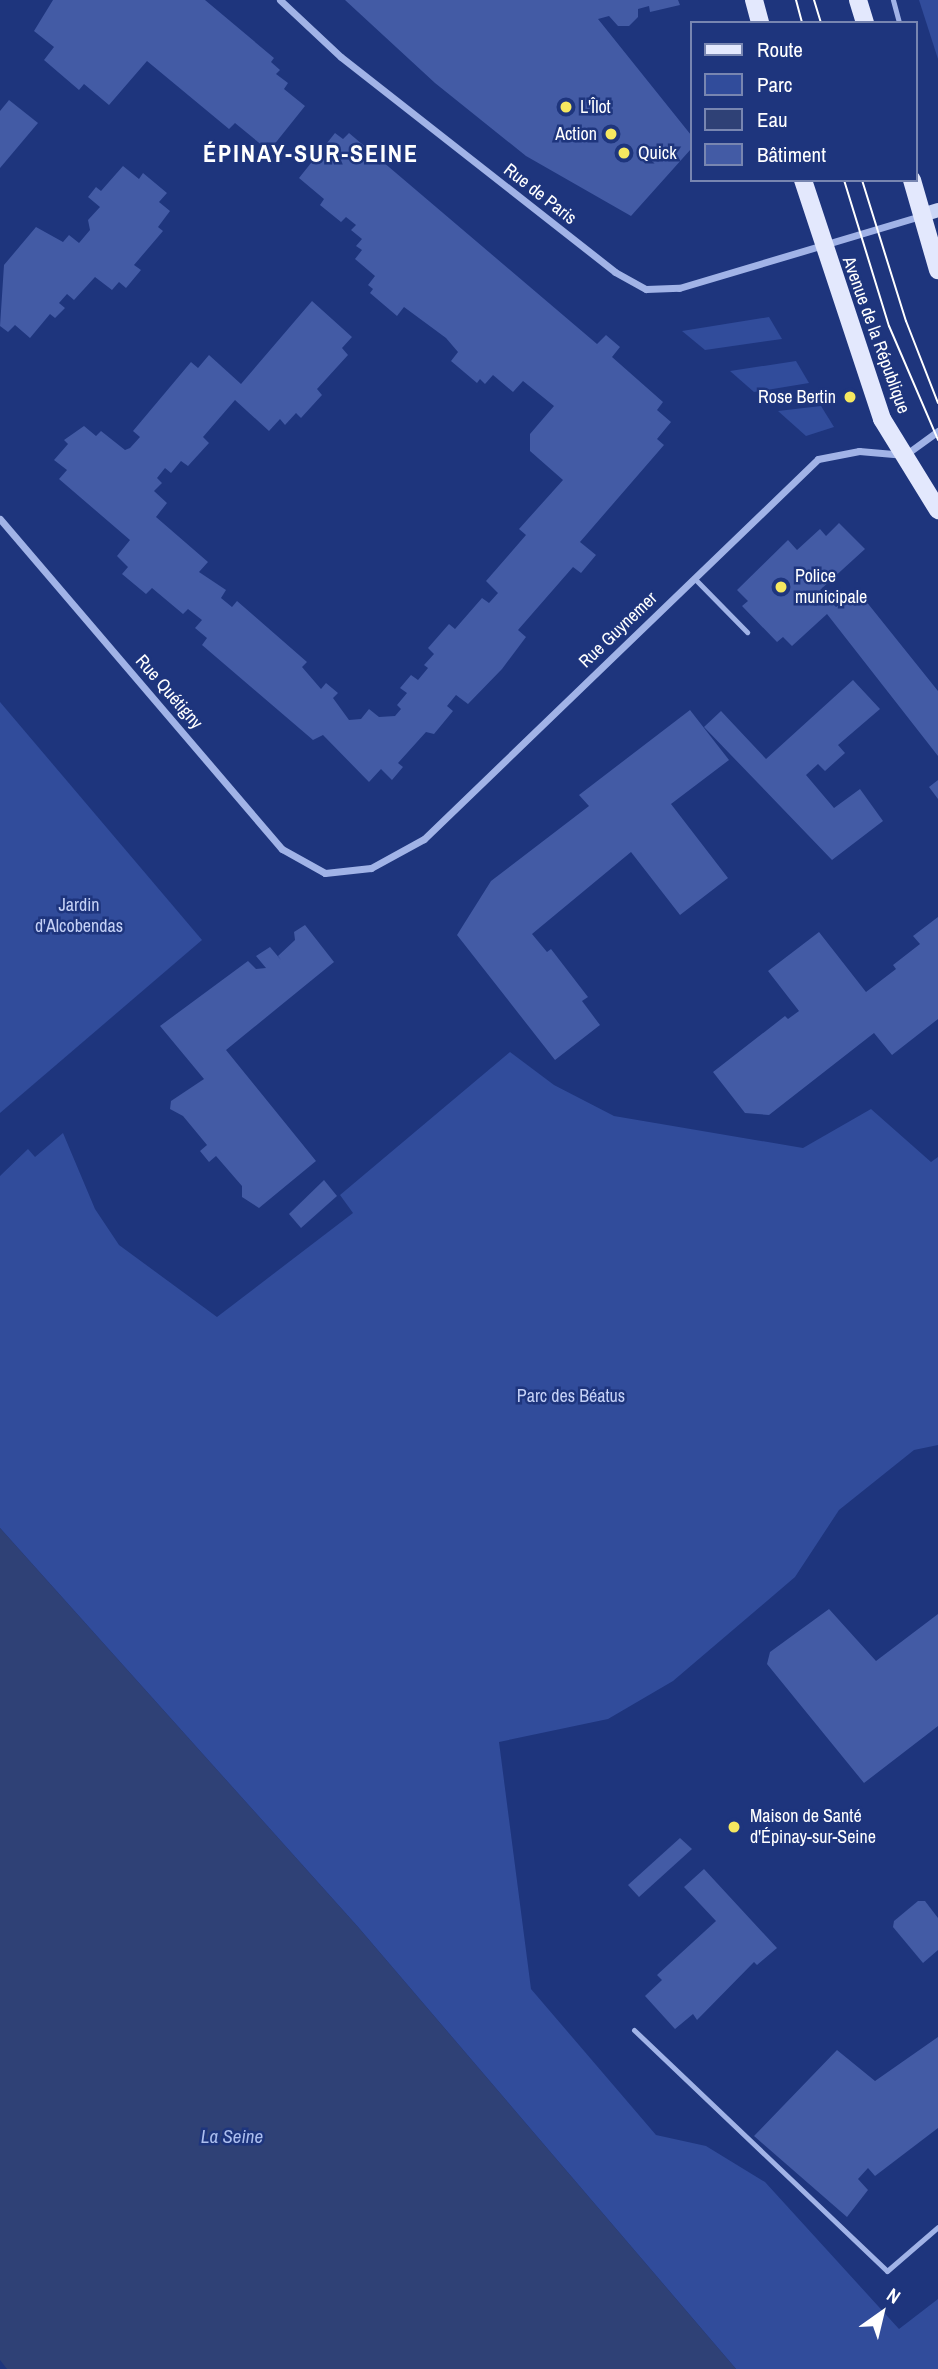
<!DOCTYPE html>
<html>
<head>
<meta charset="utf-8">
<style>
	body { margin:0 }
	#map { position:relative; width:938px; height:2369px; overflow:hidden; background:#1e357d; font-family:"Archivo Narrow",sans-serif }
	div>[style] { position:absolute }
	.green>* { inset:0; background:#314c9b }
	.water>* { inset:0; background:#2f4176 }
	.building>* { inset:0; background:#435ba5 }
	.lane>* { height:5px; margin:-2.5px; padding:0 2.5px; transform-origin:2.5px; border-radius:2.5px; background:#a1b3e7 }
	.street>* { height:7px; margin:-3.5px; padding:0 3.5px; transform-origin:3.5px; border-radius:3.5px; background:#a1b3e7 }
	.secondary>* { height:14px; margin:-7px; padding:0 7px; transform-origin:7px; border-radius:7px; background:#cbd6f6 }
	.primary>* { height:18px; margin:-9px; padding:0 9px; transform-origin:9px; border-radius:9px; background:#e3e8fd }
	.tram>* { height:2px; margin:-1px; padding:0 1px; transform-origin:1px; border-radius:1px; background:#fff }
	.dots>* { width:19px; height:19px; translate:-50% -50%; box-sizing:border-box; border:4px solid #1e357d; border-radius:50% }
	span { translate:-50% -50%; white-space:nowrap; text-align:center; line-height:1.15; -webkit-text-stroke:5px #1e357d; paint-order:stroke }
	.poi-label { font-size:18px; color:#fff }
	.left { translate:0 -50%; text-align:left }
	.right { translate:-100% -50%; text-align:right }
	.street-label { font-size:18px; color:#fff }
	.park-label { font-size:18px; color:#c5d1f6 }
	.water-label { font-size:19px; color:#acbeef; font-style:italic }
	.district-label { font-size:24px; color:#fff; font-weight:700; letter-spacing:2px }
	.legend { position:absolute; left:690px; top:21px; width:228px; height:161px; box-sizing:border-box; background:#1e357d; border:2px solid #7886b1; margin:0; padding:9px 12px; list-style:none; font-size:21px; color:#fff }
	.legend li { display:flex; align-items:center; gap:14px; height:35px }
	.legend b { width:35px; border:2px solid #7886b1 }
	.north { position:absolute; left:847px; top:2278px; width:70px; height:70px; -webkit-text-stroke:5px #1e357d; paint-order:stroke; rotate:34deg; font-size:19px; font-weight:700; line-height:28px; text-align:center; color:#fff }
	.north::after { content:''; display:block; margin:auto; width:24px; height:32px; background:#fff; clip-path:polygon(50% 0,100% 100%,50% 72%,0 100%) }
</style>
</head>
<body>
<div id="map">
	<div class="green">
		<i style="clip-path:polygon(919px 0,938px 0,938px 59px)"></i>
		<i style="clip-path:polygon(769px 317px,782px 339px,705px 350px,682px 331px)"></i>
		<i style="clip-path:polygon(796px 361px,809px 383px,754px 392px,730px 371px)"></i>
		<i style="clip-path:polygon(821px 406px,834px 427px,806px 436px,778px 411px)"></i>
		<i style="clip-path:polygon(0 702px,202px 940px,0 1113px)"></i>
		<i style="clip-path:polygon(510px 1052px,554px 1085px,614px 1116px,803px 1148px,871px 1109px,931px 1162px,938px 1157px,938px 1445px,914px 1450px,839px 1510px,795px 1577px,673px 1681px,608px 1719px,499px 1742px,531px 1989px,656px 2135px,706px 2146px,765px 2182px,899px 2329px,938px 2299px,938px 2369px,736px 2369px,358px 1927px,0 1528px,0 1176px,28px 1149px,35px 1157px,63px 1133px,95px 1209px,119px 1245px,217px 1317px,353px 1213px,340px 1195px)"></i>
	</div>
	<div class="water">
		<i style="clip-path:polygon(0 1528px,358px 1927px,736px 2369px,7px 2369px,0 2360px)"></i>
	</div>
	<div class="building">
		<i style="clip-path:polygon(53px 0,205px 0,274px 58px,271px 62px,280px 70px,276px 74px,288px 83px,284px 89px,305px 106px,269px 151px,235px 123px,229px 129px,147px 61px,109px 105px,84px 84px,79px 90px,44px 60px,54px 47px,34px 31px)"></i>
		<i style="clip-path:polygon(345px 0,678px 0,680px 5px,650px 12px,649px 6px,638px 9px,638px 17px,629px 26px,618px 26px,609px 16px,598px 19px,691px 135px,691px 149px,631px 216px,526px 156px,435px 83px)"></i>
		<i style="clip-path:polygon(9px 100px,38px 123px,0 168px,0 111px)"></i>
		<i style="clip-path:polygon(335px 133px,343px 139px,349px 133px,597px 344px,606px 335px,620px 347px,612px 357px,663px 402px,657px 410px,671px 422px,657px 439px,664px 445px,580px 542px,596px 555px,581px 573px,573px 567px,518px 630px,526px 637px,502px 669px,468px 704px,456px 695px,447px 706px,453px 711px,434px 734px,426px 732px,398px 763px,403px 767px,392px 780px,381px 769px,369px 782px,323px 735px,313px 740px,202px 645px,207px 638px,195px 628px,202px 620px,188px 609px,183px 614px,152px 588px,146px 594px,122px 574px,128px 567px,117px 556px,130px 540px,59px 479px,67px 470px,54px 460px,68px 444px,64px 440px,84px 426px,96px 436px,101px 431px,125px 450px,130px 448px,140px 437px,133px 431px,191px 362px,198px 368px,209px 355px,241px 384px,312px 301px,352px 337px,342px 348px,348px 355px,317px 389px,322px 395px,301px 418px,296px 413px,285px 425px,280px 419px,269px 431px,235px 400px,203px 437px,209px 443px,188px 466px,181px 461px,171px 473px,165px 468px,157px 478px,162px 483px,154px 491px,167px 503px,156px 517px,208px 562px,199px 572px,226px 590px,221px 598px,232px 607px,237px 601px,307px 662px,302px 667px,321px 689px,326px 683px,338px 693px,333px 698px,349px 720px,361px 719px,369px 709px,379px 717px,395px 716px,401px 709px,397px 705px,407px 693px,400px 688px,411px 675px,418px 680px,428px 668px,424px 665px,434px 654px,428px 648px,449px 624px,455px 629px,482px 598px,489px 603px,498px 593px,486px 581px,526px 535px,519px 529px,563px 480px,530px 451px,530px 434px,554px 406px,523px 381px,513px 392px,493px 375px,485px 384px,480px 379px,477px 383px,451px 361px,458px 352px,446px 338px,404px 307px,397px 316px,370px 293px,373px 289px,368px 285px,375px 276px,355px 259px,362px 250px,356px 246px,362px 239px,351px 230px,356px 225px,346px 217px,341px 222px,320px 205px,324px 199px,299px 178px)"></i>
		<i style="clip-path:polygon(123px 166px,139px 179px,143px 173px,167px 193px,159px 202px,170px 211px,158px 227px,163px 231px,134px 265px,141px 270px,126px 288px,119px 282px,112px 290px,95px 277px,74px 300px,67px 294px,59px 303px,65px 308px,55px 318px,50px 314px,30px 338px,15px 325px,8px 332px,0 326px,4px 265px,36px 227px,63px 242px,69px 235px,79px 243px,90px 230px,88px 220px,100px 207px,88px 197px,96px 187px,101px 191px)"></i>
		<i style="clip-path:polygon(839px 523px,865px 549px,820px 590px,836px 607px,857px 590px,938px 691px,938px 756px,827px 614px,792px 646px,783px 637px,777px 642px,742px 606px,748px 601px,737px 590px,788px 540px,797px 550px,820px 529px,826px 536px)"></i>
		<i style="clip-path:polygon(853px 680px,880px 709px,838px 745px,845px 753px,825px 771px,818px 764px,806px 775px,834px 808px,860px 789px,883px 821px,832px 860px,704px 727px,721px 711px,766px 759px)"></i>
		<i style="clip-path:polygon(690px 710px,729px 760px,671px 804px,728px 878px,680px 915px,631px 852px,532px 934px,547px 952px,551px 949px,588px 997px,582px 1001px,600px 1025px,555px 1060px,457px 935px,491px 881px,589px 806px,579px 795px)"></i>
		<i style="clip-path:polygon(938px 780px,938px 799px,929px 787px)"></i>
		<i style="clip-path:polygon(938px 917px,938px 1019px,892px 1055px,874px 1033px,769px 1115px,745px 1113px,713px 1072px,785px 1016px,788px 1019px,799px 1011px,768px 971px,819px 932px,866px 992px,896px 969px,893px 965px,920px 944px,913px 936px)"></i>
		<i style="clip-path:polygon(305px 925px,334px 962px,226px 1050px,316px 1161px,259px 1208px,242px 1197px,242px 1186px,216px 1156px,209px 1162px,200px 1151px,207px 1145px,183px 1116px,170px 1109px,171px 1101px,204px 1079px,160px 1026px,248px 961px,256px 969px,266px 968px,256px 956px,270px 947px,281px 960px,278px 956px,295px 940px,294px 932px)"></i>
		<i style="clip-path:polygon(324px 1180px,337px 1196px,301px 1228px,289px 1214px)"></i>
		<i style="clip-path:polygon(829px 1609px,876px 1661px,938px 1614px,938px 1726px,864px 1783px,767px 1664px,770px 1652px)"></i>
		<i style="clip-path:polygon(680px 1838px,692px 1849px,639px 1897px,628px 1885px)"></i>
		<i style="clip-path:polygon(704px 1869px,777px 1948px,757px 1965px,754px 1962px,697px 2020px,693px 2014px,675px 2029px,645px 1996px,662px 1980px,657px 1975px,716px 1921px,684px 1887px)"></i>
		<i style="clip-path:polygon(918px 1901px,925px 1901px,938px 1918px,938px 1950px,923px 1963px,893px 1927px,894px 1921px)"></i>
		<i style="clip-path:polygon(938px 2037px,938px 2128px,875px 2176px,868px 2168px,858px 2179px,868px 2190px,847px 2217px,754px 2136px,837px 2050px,875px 2081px)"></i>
	</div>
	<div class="lane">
		<i style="left:893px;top:0;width:24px;rotate:75deg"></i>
		<i style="left:694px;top:578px;width:76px;rotate:45.5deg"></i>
		<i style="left:634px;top:2030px;width:349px;rotate:43.6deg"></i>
		<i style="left:887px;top:2271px;width:67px;rotate:-40.8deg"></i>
	</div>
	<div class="street">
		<i style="left:280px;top:0;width:83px;rotate:43.1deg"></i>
		<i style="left:341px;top:57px;width:348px;rotate:38.1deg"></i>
		<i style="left:615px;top:272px;width:35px;rotate:29deg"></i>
		<i style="left:646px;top:289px;width:33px;rotate:-2deg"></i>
		<i style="left:679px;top:288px;width:252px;rotate:-16.6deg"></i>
		<i style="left:0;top:519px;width:434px;rotate:49.5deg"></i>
		<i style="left:282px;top:849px;width:49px;rotate:29.2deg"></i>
		<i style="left:325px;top:873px;width:46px;rotate:-6.2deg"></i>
		<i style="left:371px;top:868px;width:60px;rotate:-28.7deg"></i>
		<i style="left:424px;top:839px;width:547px;rotate:-43.96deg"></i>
		<i style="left:818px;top:459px;width:42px;rotate:-11deg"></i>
		<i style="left:859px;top:451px;width:46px;rotate:5deg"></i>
		<i style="left:905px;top:455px;width:41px;rotate:-36deg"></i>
	</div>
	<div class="secondary">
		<i style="left:922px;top:215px;width:17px;rotate:-17deg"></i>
	</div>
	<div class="primary">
		<i style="left:754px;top:0;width:24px;rotate:75deg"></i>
		<i style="left:858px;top:0;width:24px;rotate:73deg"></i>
		<i style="left:803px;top:180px;width:252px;rotate:71.7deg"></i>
		<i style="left:882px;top:419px;width:107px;rotate:58.4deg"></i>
		<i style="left:912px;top:180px;width:94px;rotate:73.9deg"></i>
	</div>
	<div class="tram">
		<i style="left:796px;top:0;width:24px;rotate:75deg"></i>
		<i style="left:814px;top:0;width:24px;rotate:73deg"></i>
		<i style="left:844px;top:180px;width:153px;rotate:72.9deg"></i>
		<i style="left:889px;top:326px;width:124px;rotate:66.7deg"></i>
		<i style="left:862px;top:180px;width:148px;rotate:72.7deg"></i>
		<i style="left:906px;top:321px;width:88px;rotate:68.7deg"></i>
	</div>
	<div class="dots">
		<i style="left:566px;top:107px;background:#f6e860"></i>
		<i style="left:611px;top:134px;background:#f6e860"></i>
		<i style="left:624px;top:153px;background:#f6e860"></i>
		<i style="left:850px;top:397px;background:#f6e860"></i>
		<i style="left:781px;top:587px;background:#f6e860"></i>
		<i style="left:734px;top:1827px;background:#f6e860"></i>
	</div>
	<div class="poi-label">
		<span class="left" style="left:580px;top:107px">L'Îlot</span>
		<span class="right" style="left:597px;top:134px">Action</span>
		<span class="left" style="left:638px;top:153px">Quick</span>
		<span class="right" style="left:836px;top:397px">Rose Bertin</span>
		<span class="left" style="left:795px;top:587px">Police<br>municipale</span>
		<span class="left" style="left:750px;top:1827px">Maison de Santé<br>d'Épinay-sur-Seine</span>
	</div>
	<div class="street-label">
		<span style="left:540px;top:194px;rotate:38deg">Rue de Paris</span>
		<span style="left:876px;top:335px;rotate:70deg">Avenue de la République</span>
		<span style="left:618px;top:630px;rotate:-44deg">Rue Guynemer</span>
		<span style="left:169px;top:692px;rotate:49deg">Rue Quétigny</span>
	</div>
	<div class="park-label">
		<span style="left:79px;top:916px">Jardin<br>d'Alcobendas</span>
		<span style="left:571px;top:1396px">Parc des Béatus</span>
	</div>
	<div class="water-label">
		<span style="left:232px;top:2137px">La Seine</span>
	</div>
	<div class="district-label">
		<span style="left:311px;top:154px">ÉPINAY-SUR-SEINE</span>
	</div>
	<ul class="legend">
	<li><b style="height:9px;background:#e3e8fd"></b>Route</li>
	<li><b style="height:19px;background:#314c9b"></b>Parc</li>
	<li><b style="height:19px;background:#2f4176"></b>Eau</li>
	<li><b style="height:19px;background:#435ba5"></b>Bâtiment</li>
	</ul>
	<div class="north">N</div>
</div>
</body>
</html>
